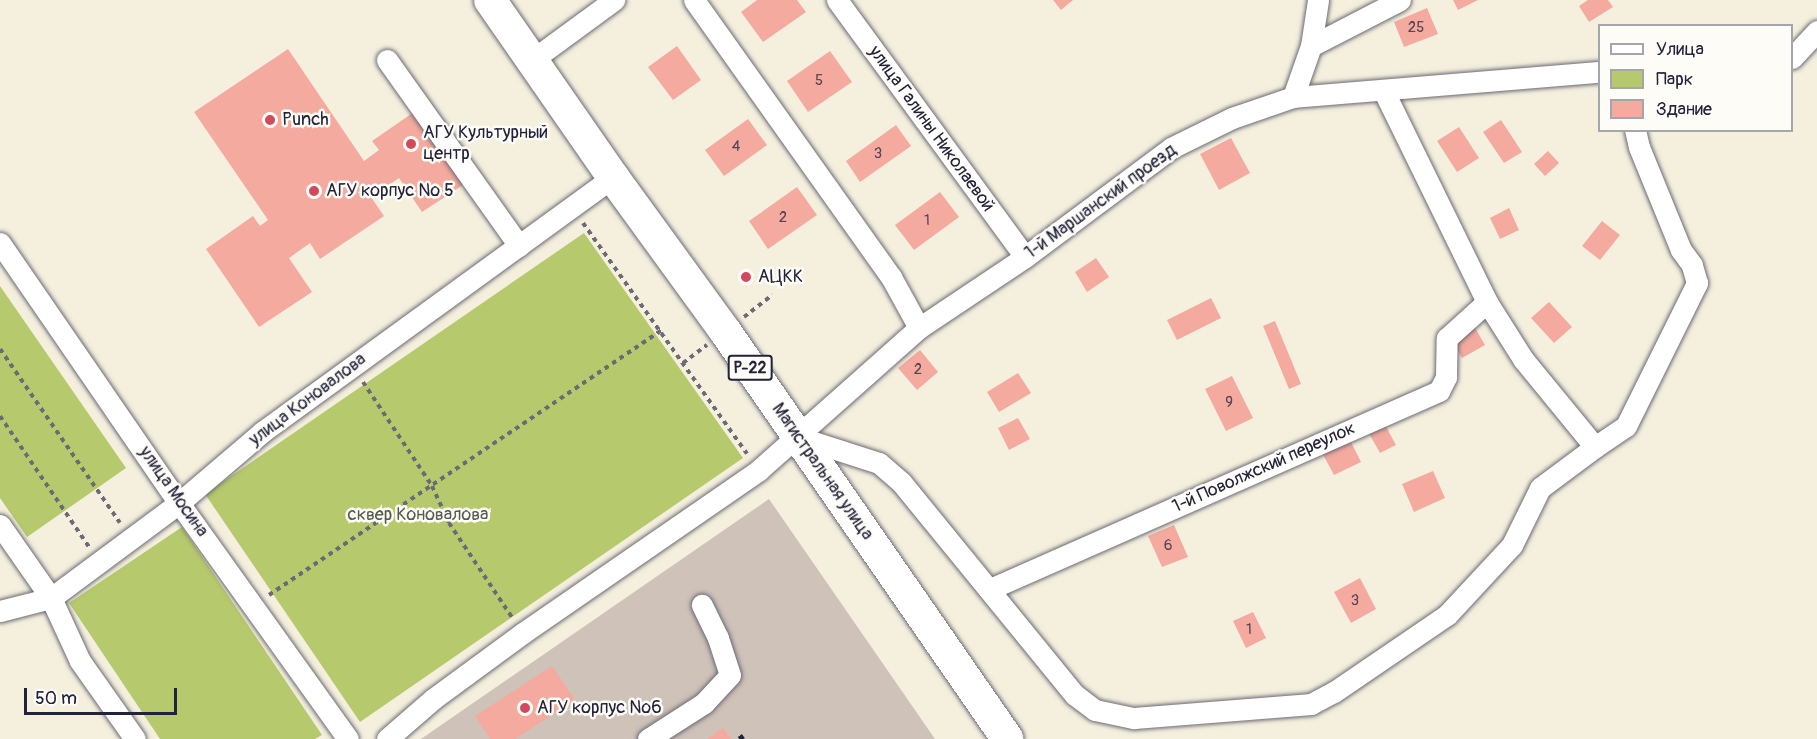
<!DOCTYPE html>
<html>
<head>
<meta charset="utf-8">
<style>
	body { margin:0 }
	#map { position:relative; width:1817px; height:739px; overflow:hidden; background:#f5f0de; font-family:Pangolin,sans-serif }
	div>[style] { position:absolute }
	.industrial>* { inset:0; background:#cec2b9 }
	.green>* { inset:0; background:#b6c96d }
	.building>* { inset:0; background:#f4aa9e }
	.path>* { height:4px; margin-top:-2px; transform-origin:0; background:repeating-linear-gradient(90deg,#6c6a74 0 4.5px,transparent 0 9px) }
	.roads { filter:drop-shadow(0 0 2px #6c6a74) drop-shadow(0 0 2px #6c6a74) }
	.minor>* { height:21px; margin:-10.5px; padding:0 10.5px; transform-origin:10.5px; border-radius:10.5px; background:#fff }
	.highway>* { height:32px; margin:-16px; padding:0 16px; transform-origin:16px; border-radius:16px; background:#fff }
	.rail>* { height:4.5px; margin-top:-2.25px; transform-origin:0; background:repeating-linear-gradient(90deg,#22223b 0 9px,transparent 0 13.5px) }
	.dots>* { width:16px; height:16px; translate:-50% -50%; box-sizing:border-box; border:3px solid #fdfcf7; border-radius:50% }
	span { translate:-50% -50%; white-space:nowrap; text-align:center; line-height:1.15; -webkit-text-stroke:5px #fdfcf7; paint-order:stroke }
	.number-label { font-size:15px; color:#564454 }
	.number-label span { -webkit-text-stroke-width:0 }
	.shield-label span { padding:2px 4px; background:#fdfcf7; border:2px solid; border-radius:4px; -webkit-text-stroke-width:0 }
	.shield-label { font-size:16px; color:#22223b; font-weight:700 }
	.poi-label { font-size:18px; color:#22223b }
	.left { translate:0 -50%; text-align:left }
	.street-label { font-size:18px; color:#22223b }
	.park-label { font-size:18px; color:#565c4c }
	.legend { position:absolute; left:1598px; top:24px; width:195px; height:108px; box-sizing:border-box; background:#fdfcf7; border:2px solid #a5a5ac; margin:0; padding:8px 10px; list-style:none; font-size:18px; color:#22223b }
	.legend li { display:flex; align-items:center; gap:12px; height:30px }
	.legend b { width:30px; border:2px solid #a5a5ac }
	.scale { position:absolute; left:24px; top:688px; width:153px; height:27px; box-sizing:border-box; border:3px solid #22223b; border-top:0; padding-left:8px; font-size:18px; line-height:21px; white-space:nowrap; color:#22223b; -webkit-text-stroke:4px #fdfcf7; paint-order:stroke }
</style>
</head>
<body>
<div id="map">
	<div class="industrial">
		<i style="clip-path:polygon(769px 499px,935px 739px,421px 739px)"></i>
	</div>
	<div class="green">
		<i style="clip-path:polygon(584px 233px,743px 458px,360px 722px,205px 494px)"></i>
		<i style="clip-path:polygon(0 286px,126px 468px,27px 537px,0 498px)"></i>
		<i style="clip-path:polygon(182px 527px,322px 735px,315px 739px,160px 739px,69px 603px)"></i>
	</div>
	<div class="building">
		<i style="clip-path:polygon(757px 0,797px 0,806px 12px,763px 42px,741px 12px)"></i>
		<i style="clip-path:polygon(1053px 0,1073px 0,1061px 10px)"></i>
		<i style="clip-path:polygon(1453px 0,1478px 0,1458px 10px)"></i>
		<i style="clip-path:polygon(1588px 0,1608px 0,1613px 7px,1589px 22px,1579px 6px)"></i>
		<i style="clip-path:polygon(1427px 8px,1438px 34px,1404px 47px,1394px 22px)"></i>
		<i style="clip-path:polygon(677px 46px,701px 80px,673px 100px,648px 67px)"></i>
		<i style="clip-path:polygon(288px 49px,364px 161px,379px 150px,372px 141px,414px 112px,463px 185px,422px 212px,399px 178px,371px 197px,384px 216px,320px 259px,310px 243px,289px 258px,312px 292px,259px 327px,206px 249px,253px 216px,260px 226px,268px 220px,194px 112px)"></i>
		<i style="clip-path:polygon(830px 51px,852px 82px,808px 112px,787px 81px)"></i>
		<i style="clip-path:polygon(748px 119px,767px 145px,724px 176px,705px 150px)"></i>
		<i style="clip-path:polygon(1501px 120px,1522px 152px,1504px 163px,1483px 132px)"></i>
		<i style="clip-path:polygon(896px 125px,911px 146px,860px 182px,846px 161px)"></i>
		<i style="clip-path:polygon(1459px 127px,1479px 158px,1457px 172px,1437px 141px)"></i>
		<i style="clip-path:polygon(1231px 138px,1250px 173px,1219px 190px,1200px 154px)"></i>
		<i style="clip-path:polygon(1548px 151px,1559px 163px,1545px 176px,1534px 164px)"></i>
		<i style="clip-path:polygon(797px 187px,817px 215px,768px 249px,749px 221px)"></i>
		<i style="clip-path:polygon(940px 192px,959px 217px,914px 250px,895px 225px)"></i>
		<i style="clip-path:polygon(1509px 208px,1519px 230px,1500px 239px,1490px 218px)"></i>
		<i style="clip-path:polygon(1602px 221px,1620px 235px,1600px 260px,1582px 246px)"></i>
		<i style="clip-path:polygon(1096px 258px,1109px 277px,1087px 292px,1075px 272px)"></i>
		<i style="clip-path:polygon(1211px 298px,1221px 318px,1177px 340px,1167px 320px)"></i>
		<i style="clip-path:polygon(1549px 302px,1572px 327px,1554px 343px,1531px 318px)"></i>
		<i style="clip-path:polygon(1275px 321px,1301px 384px,1289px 389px,1263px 326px)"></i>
		<i style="clip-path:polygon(1474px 326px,1485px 345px,1462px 358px,1451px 339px)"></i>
		<i style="clip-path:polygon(920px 350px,938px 372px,917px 390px,898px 368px)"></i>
		<i style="clip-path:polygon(1018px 373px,1031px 393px,999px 412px,987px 392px)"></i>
		<i style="clip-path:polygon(1232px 376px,1253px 418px,1226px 431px,1205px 389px)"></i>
		<i style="clip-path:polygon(1018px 418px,1030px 439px,1009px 450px,998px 428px)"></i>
		<i style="clip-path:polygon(1383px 421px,1396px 445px,1380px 453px,1367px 430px)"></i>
		<i style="clip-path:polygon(1348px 436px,1361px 462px,1334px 475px,1320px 449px)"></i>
		<i style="clip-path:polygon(1433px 471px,1445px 498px,1414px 512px,1402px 484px)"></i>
		<i style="clip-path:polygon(1174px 525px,1188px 557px,1162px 567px,1148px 536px)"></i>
		<i style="clip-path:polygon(1360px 578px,1376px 609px,1351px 623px,1334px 592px)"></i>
		<i style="clip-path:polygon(1253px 612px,1266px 638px,1246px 648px,1233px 621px)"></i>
		<i style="clip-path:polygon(552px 666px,575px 700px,515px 739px,490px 739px,475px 716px)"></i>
		<i style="clip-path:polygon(723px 728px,731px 739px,707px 739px)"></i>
	</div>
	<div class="path">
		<i style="left:583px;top:223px;width:283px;rotate:54.6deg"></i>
		<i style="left:744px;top:317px;width:36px;rotate:-38deg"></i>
		<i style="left:0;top:349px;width:211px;rotate:55.4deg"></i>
		<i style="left:683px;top:363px;width:30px;rotate:-37deg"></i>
		<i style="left:363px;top:382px;width:125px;rotate:56.4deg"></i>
		<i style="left:432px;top:486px;width:41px;rotate:65.3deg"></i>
		<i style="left:449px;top:523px;width:115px;rotate:56.3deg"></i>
		<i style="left:0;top:416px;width:158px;rotate:55.8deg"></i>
		<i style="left:269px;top:595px;width:473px;rotate:-34deg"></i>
	</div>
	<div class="roads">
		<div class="minor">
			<i style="left:694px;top:0;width:340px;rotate:54.6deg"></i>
			<i style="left:891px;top:277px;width:58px;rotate:61.2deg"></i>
			<i style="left:837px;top:0;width:318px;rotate:53.8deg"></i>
			<i style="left:1311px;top:46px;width:100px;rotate:-27.3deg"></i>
			<i style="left:1792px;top:58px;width:37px;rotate:-47deg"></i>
			<i style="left:387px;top:60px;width:228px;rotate:54.6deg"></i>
			<i style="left:532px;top:60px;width:102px;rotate:-36.2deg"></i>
			<i style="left:1293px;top:97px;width:54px;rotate:-70.6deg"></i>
			<i style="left:1311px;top:46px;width:47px;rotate:-81.3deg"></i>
			<i style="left:0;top:243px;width:316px;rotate:55.5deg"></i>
			<i style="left:179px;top:503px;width:290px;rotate:54.4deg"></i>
			<i style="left:798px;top:437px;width:85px;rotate:17.8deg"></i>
			<i style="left:879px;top:463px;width:29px;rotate:41deg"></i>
			<i style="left:901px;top:482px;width:275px;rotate:50.8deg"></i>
			<i style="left:1075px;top:695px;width:25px;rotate:37deg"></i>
			<i style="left:1095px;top:710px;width:40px;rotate:12deg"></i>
			<i style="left:1134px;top:718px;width:178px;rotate:-4.5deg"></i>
			<i style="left:1311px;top:704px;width:26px;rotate:-28deg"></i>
			<i style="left:1334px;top:692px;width:137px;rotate:-34.3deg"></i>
			<i style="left:1447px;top:615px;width:96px;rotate:-47.1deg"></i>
			<i style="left:1512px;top:545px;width:64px;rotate:-63.8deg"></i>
			<i style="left:1540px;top:488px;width:69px;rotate:-36.7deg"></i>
			<i style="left:1595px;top:447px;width:114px;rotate:-129.3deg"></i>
			<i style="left:1523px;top:359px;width:67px;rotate:-122.3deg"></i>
			<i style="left:1487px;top:302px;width:234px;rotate:-116.1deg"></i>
			<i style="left:1595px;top:447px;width:37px;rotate:-34deg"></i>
			<i style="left:1626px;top:426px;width:160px;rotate:-63.6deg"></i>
			<i style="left:1697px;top:283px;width:19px;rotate:-106deg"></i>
			<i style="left:1692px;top:265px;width:19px;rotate:-126deg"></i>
			<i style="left:1681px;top:250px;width:111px;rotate:-112.2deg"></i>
			<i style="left:1639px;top:147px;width:17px;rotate:-103deg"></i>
			<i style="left:0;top:525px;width:89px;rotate:55.1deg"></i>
			<i style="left:51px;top:598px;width:69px;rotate:65.3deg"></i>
			<i style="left:80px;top:661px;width:95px;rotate:54.8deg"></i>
			<i style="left:990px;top:589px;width:491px;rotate:-23.8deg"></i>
			<i style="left:1439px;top:391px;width:16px;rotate:-63deg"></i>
			<i style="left:1446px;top:377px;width:39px;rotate:-89deg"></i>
			<i style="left:1447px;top:338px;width:54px;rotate:-42deg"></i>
			<i style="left:0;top:611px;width:53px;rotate:-14.3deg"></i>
			<i style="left:51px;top:598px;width:159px;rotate:-36.6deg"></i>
			<i style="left:179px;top:503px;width:109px;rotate:-40.5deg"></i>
			<i style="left:262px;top:432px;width:434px;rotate:-36deg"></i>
			<i style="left:387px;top:739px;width:61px;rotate:-41deg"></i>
			<i style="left:433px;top:699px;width:112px;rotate:-36.3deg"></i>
			<i style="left:523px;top:633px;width:287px;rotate:-34.6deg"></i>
			<i style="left:759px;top:470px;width:214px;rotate:-41.6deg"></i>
			<i style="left:919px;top:328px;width:128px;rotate:-33.8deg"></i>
			<i style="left:1025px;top:257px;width:182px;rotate:-36.7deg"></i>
			<i style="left:1171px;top:148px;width:68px;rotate:-26.2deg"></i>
			<i style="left:1232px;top:118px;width:65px;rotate:-19deg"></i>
			<i style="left:1293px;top:97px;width:308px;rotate:-4.7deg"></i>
			<i style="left:648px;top:739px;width:67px;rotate:-32.7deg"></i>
			<i style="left:704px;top:703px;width:38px;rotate:-47deg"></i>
			<i style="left:730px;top:675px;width:39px;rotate:-108deg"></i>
			<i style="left:718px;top:638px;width:37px;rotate:-116deg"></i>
		</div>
		<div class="highway">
			<i style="left:490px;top:0;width:216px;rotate:55.2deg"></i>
			<i style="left:613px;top:177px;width:190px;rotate:54deg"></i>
			<i style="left:725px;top:331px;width:496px;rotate:55.3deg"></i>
		</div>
	</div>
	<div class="rail">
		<i style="left:740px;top:735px;width:5px;rotate:53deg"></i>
	</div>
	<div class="dots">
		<i style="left:270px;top:120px;background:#d1495b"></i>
		<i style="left:411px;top:144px;background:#d1495b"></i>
		<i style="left:314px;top:191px;background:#d1495b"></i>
		<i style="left:746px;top:277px;background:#d1495b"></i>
		<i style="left:525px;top:708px;background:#d1495b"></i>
	</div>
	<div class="number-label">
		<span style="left:1416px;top:28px">25</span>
		<span style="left:819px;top:81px">5</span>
		<span style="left:736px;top:147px">4</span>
		<span style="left:878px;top:154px">3</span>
		<span style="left:783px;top:218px">2</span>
		<span style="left:927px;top:221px">1</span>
		<span style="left:918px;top:370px">2</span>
		<span style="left:1229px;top:403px">9</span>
		<span style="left:1168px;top:546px">6</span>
		<span style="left:1355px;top:601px">3</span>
		<span style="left:1249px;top:630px">1</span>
	</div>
	<div class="shield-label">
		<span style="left:750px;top:368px">Р-22</span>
	</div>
	<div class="poi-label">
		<span class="left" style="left:282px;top:120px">Punch</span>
		<span class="left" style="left:423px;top:144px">АГУ Культурный<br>центр</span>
		<span class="left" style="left:326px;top:191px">АГУ корпус № 5</span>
		<span class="left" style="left:758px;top:277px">АЦКК</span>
		<span class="left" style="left:537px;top:708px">АГУ корпус №6</span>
	</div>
	<div class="street-label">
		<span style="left:931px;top:129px;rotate:54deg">улица Галины Николаевой</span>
		<span style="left:1101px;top:202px;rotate:-36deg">1-й Маршанский проезд</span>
		<span style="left:308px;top:400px;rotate:-37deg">улица Коновалова</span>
		<span style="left:1264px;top:468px;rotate:-24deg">1-й Поволжский переулок</span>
		<span style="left:822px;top:472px;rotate:55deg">Магистральная улица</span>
		<span style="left:173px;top:492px;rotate:55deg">улица Мосина</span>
	</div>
	<div class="park-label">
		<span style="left:418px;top:515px">сквер Коновалова</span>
	</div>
	<ul class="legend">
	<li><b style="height:8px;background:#fff"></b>Улица</li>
	<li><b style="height:16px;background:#b6c96d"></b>Парк</li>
	<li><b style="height:16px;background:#f4aa9e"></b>Здание</li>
	</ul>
	<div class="scale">50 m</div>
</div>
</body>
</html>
